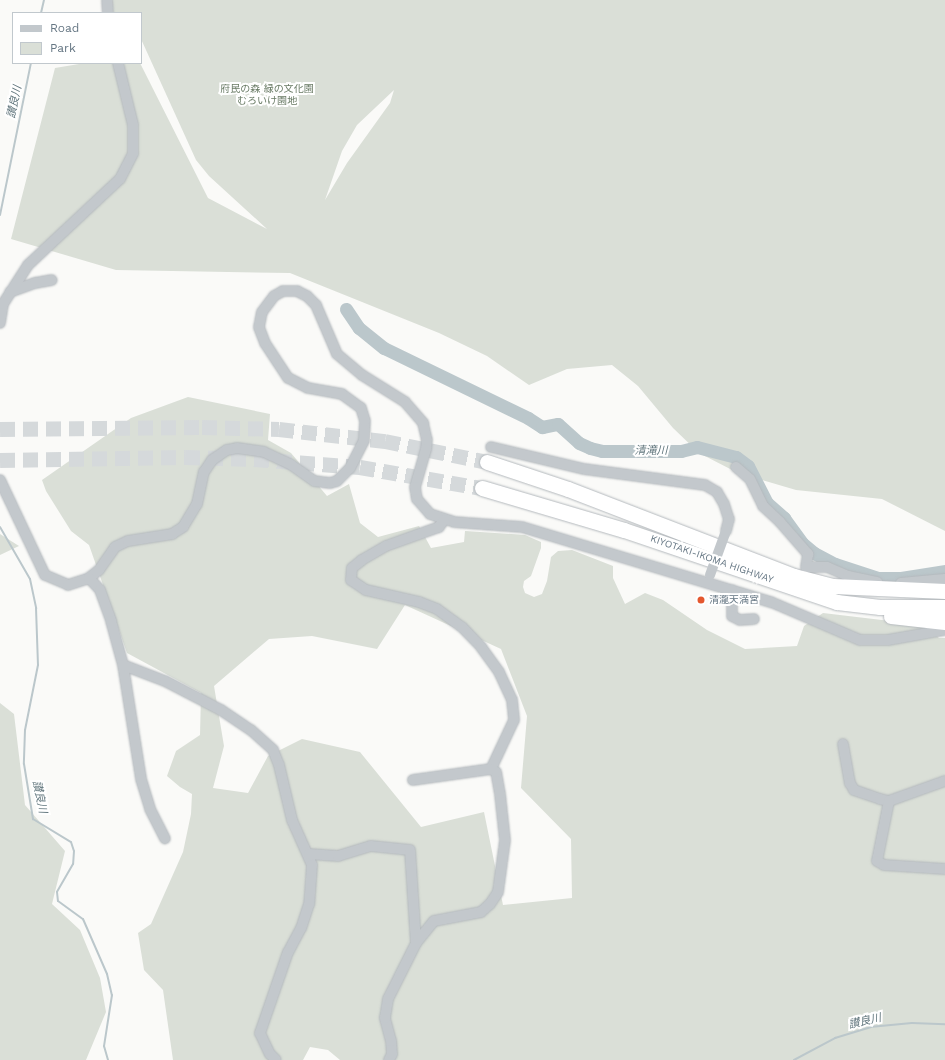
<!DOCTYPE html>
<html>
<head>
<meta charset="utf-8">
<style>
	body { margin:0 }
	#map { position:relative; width:945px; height:1060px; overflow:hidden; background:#fafaf8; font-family:"Work Sans","Noto Sans JP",sans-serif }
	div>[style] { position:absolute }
	.green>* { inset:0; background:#dadfd7 }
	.stream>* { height:2px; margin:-1px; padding:0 1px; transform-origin:1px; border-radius:1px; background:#bbc7cb }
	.river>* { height:13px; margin:-6.5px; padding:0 6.5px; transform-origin:6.5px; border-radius:6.5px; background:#bbc7cb }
	.highway-tunnel>* { height:15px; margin-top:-7.5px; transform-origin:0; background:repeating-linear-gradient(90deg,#d5d9db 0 15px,transparent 0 23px) }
	.roads { filter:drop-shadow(0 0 1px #b4b9bd) drop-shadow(0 0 1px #b4b9bd) }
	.minor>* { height:10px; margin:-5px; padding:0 5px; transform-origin:5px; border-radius:5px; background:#c3c8cc }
	.highway>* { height:15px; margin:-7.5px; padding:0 7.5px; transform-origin:7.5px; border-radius:7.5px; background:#fff }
	.minor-bridge>* { height:10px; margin:-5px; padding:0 5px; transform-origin:5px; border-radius:5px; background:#c3c8cc }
	.dots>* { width:11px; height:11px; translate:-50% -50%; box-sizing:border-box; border:2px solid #fff; border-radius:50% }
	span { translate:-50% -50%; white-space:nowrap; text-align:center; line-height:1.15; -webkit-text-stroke:4px #fff; paint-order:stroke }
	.park-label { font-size:10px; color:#687a64 }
	.street-label { font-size:10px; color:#657683 }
	.poi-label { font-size:10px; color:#657683 }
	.left { translate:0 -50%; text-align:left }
	.water-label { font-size:11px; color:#60757c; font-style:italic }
	.legend { position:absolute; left:12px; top:12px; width:130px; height:52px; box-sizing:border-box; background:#fff; border:1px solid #c1c8cd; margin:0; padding:5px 7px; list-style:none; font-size:12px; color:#657683 }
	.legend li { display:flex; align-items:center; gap:8px; height:20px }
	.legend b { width:20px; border:1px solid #c1c8cd }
</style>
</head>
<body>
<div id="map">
	<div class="green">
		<i style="clip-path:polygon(evenodd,110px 0,945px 0,945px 531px,882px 499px,796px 490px,738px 473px,699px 453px,673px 428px,638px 386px,612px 365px,567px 369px,529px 385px,487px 356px,439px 333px,290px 273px,116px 270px,11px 239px,55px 68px,85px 63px,140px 63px,208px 198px,267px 229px,209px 176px,196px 160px,141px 39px,141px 13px,112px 13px,110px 0,394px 90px,390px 103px,347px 163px,325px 200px,342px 151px,357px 125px,394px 90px)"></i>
		<i style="clip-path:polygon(evenodd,188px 397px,270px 414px,268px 440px,291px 453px,327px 496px,349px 484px,360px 523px,378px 537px,419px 526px,431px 548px,464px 542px,465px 531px,525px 535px,541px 542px,541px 548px,531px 576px,524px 581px,523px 587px,525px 593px,534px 597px,542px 594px,547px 581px,551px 557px,558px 551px,572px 550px,613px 566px,613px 578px,625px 604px,645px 593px,663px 600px,707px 630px,745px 649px,797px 646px,804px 626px,823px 613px,924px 625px,939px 638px,945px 638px,945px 1060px,340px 1060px,328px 1050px,310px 1047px,303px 1060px,173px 1060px,163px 990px,144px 970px,138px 933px,151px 924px,183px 852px,191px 814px,192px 794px,180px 787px,167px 776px,176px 751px,200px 735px,201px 693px,127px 653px,89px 545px,71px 531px,46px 491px,42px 480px,131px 418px,188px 397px,405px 605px,501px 649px,527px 716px,521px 788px,571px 839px,572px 898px,503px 905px,484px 812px,421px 827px,360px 752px,302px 739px,268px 756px,248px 793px,213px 788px,224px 746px,214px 686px,269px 639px,312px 636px,377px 649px,405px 605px)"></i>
		<i style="clip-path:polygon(0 534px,19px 546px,0 555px)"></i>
		<i style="clip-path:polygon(0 703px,14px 714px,25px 805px,65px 851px,52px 904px,80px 930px,100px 978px,106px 1012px,86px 1060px,0 1060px)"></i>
	</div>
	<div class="stream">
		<i style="left:41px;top:13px;width:13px;rotate:-77deg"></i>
		<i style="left:0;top:215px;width:155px;rotate:-78.5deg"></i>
		<i style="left:0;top:527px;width:60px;rotate:60deg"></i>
		<i style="left:30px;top:579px;width:30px;rotate:78deg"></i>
		<i style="left:36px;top:608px;width:57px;rotate:88deg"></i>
		<i style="left:38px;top:665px;width:66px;rotate:101.3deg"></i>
		<i style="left:25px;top:730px;width:34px;rotate:92deg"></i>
		<i style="left:24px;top:764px;width:56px;rotate:80.7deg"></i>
		<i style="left:33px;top:819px;width:44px;rotate:31.2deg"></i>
		<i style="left:71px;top:842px;width:9px;rotate:72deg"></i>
		<i style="left:74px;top:851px;width:13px;rotate:94deg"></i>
		<i style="left:73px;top:864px;width:32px;rotate:120deg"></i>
		<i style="left:57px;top:892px;width:9px;rotate:84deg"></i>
		<i style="left:58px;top:901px;width:31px;rotate:36deg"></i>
		<i style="left:83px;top:919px;width:60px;rotate:66.4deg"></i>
		<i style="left:107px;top:974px;width:22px;rotate:77deg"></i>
		<i style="left:112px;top:995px;width:52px;rotate:98.9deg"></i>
		<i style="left:104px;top:1046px;width:15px;rotate:74deg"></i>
		<i style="left:794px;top:1060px;width:47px;rotate:-28.2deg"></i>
		<i style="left:835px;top:1038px;width:37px;rotate:-17deg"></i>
		<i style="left:870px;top:1027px;width:42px;rotate:-5.4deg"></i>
		<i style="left:912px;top:1023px;width:33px;rotate:2deg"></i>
	</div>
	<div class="river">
		<i style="left:346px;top:309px;width:23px;rotate:56deg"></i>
		<i style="left:359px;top:328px;width:32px;rotate:39deg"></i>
		<i style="left:384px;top:348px;width:160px;rotate:25.9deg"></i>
		<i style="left:528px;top:418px;width:17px;rotate:33deg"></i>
		<i style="left:542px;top:427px;width:16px;rotate:-11deg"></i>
		<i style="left:558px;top:424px;width:28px;rotate:42deg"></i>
		<i style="left:579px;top:443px;width:12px;rotate:24deg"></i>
		<i style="left:590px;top:448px;width:12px;rotate:14deg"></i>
		<i style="left:602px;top:451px;width:79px"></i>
		<i style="left:681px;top:451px;width:16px;rotate:-14deg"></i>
		<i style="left:697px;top:447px;width:40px;rotate:14.4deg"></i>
		<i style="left:736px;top:457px;width:15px;rotate:37deg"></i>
		<i style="left:748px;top:466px;width:42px;rotate:62.8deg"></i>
		<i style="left:767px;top:503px;width:23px;rotate:41deg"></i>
		<i style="left:784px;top:518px;width:31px;rotate:54deg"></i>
		<i style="left:802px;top:543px;width:16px;rotate:40deg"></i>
		<i style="left:814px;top:553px;width:24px;rotate:28deg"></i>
		<i style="left:835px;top:564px;width:45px;rotate:18deg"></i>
		<i style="left:878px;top:578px;width:23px"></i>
		<i style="left:901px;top:578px;width:45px;rotate:-9deg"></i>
	</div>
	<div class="highway-tunnel">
		<i style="left:0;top:429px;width:202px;rotate:-0.6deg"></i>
		<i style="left:202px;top:427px;width:77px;rotate:1.5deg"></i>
		<i style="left:279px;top:429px;width:107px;rotate:6.5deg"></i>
		<i style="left:385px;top:441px;width:104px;rotate:11.6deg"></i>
		<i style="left:0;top:460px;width:185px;rotate:-0.9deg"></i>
		<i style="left:185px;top:457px;width:69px;rotate:1.7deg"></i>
		<i style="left:254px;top:459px;width:106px;rotate:4.3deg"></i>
		<i style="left:360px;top:467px;width:124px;rotate:9.8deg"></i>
	</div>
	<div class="roads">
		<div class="minor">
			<i style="left:107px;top:0;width:13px;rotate:86deg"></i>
			<i style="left:10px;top:292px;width:27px;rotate:-20deg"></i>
			<i style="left:35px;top:283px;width:17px;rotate:-10deg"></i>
			<i style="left:0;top:323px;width:19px;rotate:-81deg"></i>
			<i style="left:3px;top:304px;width:46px;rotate:-57.3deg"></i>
			<i style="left:28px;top:265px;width:126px;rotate:-43.1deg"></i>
			<i style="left:120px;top:179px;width:29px;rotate:-63deg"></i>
			<i style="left:133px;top:153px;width:28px;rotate:-90deg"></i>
			<i style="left:133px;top:125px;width:64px;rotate:-103.6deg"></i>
			<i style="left:491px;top:447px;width:96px;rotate:13.3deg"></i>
			<i style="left:584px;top:469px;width:122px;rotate:7.5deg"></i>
			<i style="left:705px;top:485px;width:14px;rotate:30deg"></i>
			<i style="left:717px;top:492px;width:14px;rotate:60deg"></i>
			<i style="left:724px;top:504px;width:16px;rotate:72deg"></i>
			<i style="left:729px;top:519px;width:12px;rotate:104deg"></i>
			<i style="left:736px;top:467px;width:18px;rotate:41deg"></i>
			<i style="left:750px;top:479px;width:30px;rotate:64deg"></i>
			<i style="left:763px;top:506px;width:23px;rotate:43deg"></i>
			<i style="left:780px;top:522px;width:43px;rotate:48.8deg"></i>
			<i style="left:808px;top:554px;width:13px;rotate:99deg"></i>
			<i style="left:806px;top:567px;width:21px"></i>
			<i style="left:827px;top:567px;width:23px;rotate:23deg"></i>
			<i style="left:848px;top:576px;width:30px;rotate:12deg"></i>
			<i style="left:0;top:480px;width:105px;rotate:64.7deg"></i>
			<i style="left:45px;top:575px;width:25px;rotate:23deg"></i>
			<i style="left:68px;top:585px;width:22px;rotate:-18deg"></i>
			<i style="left:89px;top:578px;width:13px;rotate:-39deg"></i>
			<i style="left:99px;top:570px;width:28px;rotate:-55deg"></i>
			<i style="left:115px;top:547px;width:14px;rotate:-25deg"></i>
			<i style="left:128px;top:541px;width:45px;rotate:-9deg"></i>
			<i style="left:172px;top:534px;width:13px;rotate:-32deg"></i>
			<i style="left:183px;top:527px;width:27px;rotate:-59deg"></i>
			<i style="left:197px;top:504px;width:33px;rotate:-78deg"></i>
			<i style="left:204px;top:472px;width:14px;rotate:-56deg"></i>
			<i style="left:212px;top:460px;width:18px;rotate:-34deg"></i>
			<i style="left:227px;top:450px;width:10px;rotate:-11deg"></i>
			<i style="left:237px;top:448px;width:27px;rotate:8deg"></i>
			<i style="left:264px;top:452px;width:29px;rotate:25deg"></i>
			<i style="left:290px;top:464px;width:29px;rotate:35deg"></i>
			<i style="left:314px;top:481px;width:16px;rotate:7deg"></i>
			<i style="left:330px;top:483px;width:7px;rotate:-16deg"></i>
			<i style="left:337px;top:481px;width:18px;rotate:-45deg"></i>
			<i style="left:350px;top:468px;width:31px;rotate:-63deg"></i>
			<i style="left:364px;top:440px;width:19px;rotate:-87deg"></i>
			<i style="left:365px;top:421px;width:14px;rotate:-107deg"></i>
			<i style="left:361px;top:408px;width:24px;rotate:-144deg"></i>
			<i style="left:342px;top:394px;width:35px;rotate:-170deg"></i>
			<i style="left:308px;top:388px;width:22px;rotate:-153deg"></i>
			<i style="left:288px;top:378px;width:42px;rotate:-123.3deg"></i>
			<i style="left:265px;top:343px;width:17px;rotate:-111deg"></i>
			<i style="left:259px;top:327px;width:15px;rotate:-79deg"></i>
			<i style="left:262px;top:312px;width:20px;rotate:-53deg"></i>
			<i style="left:274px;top:296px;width:10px;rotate:-29deg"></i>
			<i style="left:283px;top:291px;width:14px"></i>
			<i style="left:297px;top:291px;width:11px;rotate:27deg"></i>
			<i style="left:307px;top:296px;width:13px;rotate:45deg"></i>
			<i style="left:316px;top:305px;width:53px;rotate:66.8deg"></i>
			<i style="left:337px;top:354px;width:33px;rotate:40deg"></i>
			<i style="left:362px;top:375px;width:51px;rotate:32.1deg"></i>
			<i style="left:405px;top:402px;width:28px;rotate:49deg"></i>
			<i style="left:423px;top:423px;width:17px;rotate:77deg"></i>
			<i style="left:427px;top:440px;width:9px;rotate:96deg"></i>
			<i style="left:426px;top:449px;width:40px;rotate:106deg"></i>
			<i style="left:415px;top:487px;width:12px;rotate:81deg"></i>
			<i style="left:417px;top:499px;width:20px;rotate:49deg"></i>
			<i style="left:430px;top:514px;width:25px;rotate:18deg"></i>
			<i style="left:454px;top:522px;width:68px;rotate:4.2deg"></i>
			<i style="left:522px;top:527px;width:260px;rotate:16.8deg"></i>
			<i style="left:771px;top:602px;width:97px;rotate:23.1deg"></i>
			<i style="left:860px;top:640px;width:28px"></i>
			<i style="left:888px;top:640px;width:58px;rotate:-10deg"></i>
			<i style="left:444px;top:520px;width:9px;rotate:126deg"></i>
			<i style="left:439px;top:527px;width:56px;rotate:160.3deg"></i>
			<i style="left:386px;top:546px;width:28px;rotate:150deg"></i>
			<i style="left:362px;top:560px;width:13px;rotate:141deg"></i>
			<i style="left:352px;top:568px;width:12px;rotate:95deg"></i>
			<i style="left:351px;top:580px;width:18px;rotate:34deg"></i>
			<i style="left:366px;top:590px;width:54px;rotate:12.8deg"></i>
			<i style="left:419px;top:602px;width:19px;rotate:21deg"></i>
			<i style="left:437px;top:609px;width:31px;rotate:36deg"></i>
			<i style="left:462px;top:627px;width:28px;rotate:46deg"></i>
			<i style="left:481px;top:647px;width:31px;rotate:54deg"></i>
			<i style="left:499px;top:672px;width:31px;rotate:65deg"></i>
			<i style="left:512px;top:700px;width:20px;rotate:84deg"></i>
			<i style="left:514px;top:720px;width:54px;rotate:115.1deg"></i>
			<i style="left:89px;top:578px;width:16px;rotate:47deg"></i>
			<i style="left:100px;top:590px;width:33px;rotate:70deg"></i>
			<i style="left:111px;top:621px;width:46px;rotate:74.7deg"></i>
			<i style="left:123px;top:665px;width:115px;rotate:81deg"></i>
			<i style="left:141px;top:779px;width:31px;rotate:73deg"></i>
			<i style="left:150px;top:809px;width:33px;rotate:63deg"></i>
			<i style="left:901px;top:583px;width:44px;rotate:-5.2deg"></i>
			<i style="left:732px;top:590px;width:26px;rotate:90deg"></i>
			<i style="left:732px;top:616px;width:9px;rotate:27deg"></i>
			<i style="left:740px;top:620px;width:14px;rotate:-4deg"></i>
			<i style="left:123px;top:665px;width:45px;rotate:20.9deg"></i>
			<i style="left:165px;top:681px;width:63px;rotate:27.4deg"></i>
			<i style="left:221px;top:710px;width:36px;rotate:34deg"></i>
			<i style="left:251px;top:730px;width:30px;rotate:42deg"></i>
			<i style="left:273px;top:750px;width:16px;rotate:68deg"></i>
			<i style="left:279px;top:765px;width:57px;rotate:76.7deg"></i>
			<i style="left:292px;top:820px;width:49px;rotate:66deg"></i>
			<i style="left:312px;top:865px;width:39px;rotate:94deg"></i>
			<i style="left:309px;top:904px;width:25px;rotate:108deg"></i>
			<i style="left:301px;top:928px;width:27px;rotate:118deg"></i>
			<i style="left:288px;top:952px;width:86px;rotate:109.1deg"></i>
			<i style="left:260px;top:1033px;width:23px;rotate:65deg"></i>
			<i style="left:270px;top:1054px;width:8px;rotate:45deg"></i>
			<i style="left:843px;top:744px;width:40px;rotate:80deg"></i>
			<i style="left:850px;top:783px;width:8px;rotate:60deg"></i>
			<i style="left:854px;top:790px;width:28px;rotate:19deg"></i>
			<i style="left:880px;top:799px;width:9px;rotate:13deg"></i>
			<i style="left:889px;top:801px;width:59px;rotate:-19.7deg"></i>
			<i style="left:889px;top:801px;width:61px;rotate:101.3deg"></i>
			<i style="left:877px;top:861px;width:8px;rotate:30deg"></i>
			<i style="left:884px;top:865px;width:61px;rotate:3.8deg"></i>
			<i style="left:309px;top:854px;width:29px;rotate:4deg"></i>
			<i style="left:338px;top:856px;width:34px;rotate:-17deg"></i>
			<i style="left:371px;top:846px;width:39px;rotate:6deg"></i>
			<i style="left:410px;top:850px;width:93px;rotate:86.3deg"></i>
			<i style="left:389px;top:1060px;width:7px;rotate:-63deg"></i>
			<i style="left:392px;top:1054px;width:13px;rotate:-94deg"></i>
			<i style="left:391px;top:1041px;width:24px;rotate:-105deg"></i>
			<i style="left:385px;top:1018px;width:19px;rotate:-81deg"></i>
			<i style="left:388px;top:999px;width:63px;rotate:-63.4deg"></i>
			<i style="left:416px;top:943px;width:28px;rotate:-51deg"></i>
			<i style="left:434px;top:921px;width:48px;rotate:-10.8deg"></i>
			<i style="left:481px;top:912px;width:12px;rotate:-42deg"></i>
			<i style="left:490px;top:904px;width:14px;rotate:-56deg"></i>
			<i style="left:498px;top:892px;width:52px;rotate:-82.3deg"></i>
			<i style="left:505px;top:840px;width:46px;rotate:-96.2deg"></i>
			<i style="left:500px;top:794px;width:22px;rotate:-100deg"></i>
			<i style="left:496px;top:772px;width:6px;rotate:-149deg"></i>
			<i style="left:491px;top:769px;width:79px;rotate:172deg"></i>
		</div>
		<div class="highway">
			<i style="left:487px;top:462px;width:85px;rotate:18.4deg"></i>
			<i style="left:568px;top:489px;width:242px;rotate:21.1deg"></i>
			<i style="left:794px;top:576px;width:40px;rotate:14.4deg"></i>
			<i style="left:833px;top:586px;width:112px;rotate:2.6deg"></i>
			<i style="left:482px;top:488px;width:148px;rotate:16.5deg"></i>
			<i style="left:624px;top:530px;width:225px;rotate:18.7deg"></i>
			<i style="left:837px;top:602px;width:43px;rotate:6.6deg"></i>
			<i style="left:880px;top:607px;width:65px"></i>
			<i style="left:891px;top:616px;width:54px;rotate:6.3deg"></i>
		</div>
	</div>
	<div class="minor-bridge">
		<i style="left:710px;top:575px;width:47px;rotate:-70deg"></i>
	</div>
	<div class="dots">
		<i style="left:701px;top:600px;background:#e4572e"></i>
	</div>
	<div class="park-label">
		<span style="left:267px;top:94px">府民の森 緑の文化園<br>むろいけ園地</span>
	</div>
	<div class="street-label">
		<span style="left:712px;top:559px;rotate:19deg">KIYOTAKI-IKOMA HIGHWAY</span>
	</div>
	<div class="poi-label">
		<span class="left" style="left:709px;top:600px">清瀧天満宮</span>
	</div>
	<div class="water-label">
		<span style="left:15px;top:102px;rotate:-78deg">讃良川</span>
		<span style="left:651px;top:451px">清滝川</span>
		<span style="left:39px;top:797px;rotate:78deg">讃良川</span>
		<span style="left:865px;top:1022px;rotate:-13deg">讃良川</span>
	</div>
	<ul class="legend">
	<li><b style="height:5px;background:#c3c8cc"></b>Road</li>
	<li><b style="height:11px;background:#dadfd7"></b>Park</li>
	</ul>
</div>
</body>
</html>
